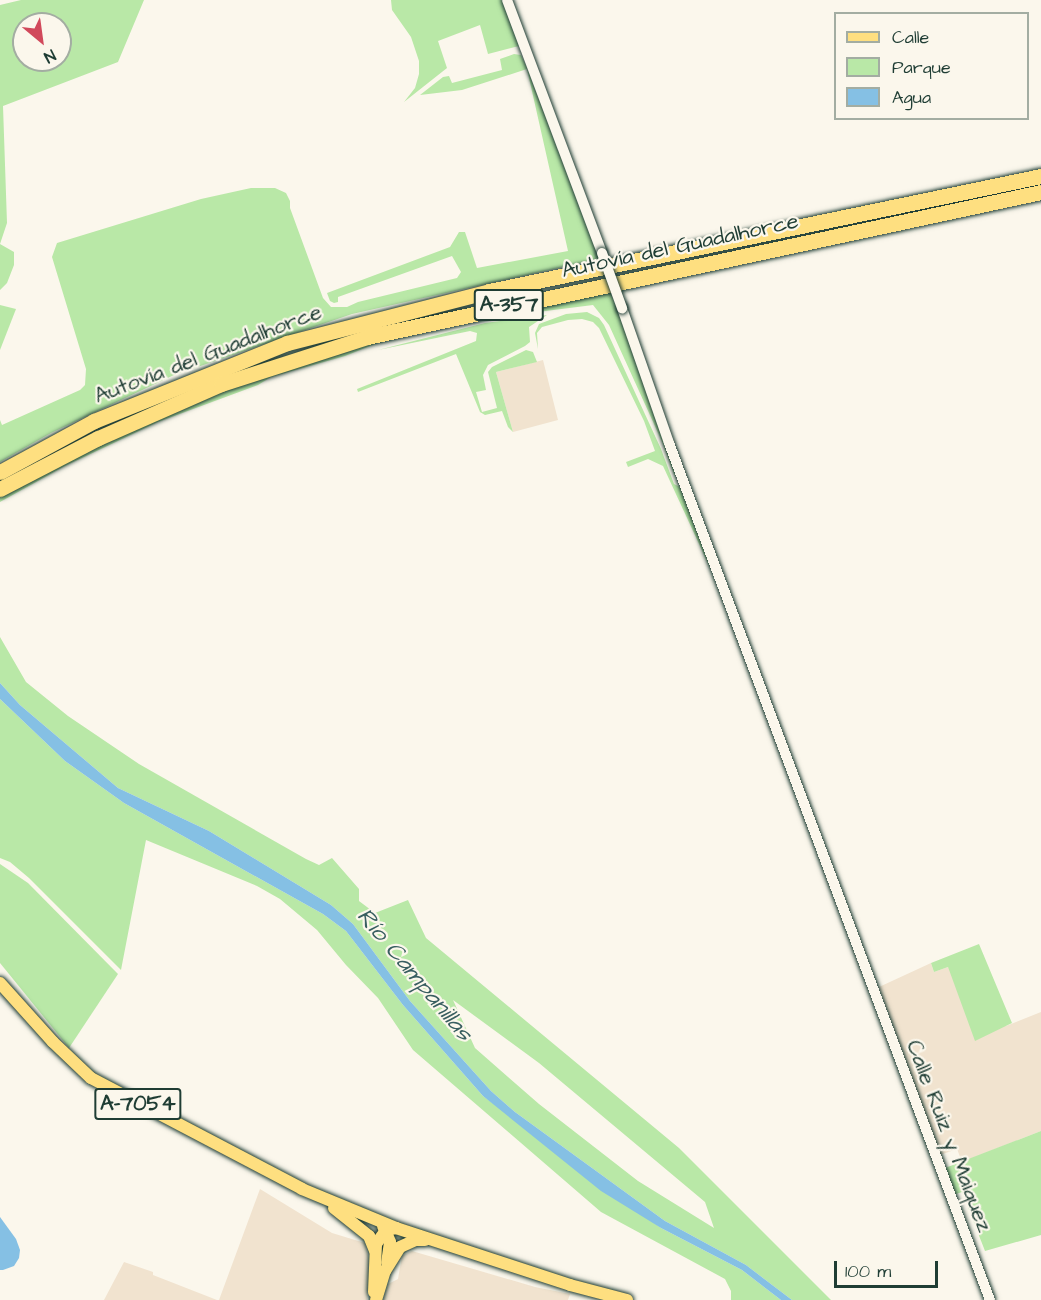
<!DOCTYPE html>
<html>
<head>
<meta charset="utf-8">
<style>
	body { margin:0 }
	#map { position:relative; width:1041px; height:1300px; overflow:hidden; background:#fbf7ec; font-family:"Architects Daughter",sans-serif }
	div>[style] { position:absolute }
	.built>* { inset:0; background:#f1e3cf }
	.green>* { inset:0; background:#b9e8a7 }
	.water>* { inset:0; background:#85c0e4 }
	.roads { filter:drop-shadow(0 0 2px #1f3d34) drop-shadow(0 0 2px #1f3d34) }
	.minor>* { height:10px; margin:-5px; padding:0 5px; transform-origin:5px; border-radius:5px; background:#fbf7ec }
	.major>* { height:12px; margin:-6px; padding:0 6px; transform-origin:6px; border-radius:6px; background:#fedf80 }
	.highway>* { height:15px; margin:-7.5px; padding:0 7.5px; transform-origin:7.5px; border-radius:7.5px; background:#fedf80 }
	.bridges { filter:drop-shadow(0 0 2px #1f3d34) drop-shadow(0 0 2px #1f3d34) }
	.minor-bridge>* { height:10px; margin:-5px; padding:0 5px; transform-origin:5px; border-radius:5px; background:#fbf7ec }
	span { translate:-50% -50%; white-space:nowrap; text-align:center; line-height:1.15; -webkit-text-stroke:4.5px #fbf7ec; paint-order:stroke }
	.shield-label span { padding:2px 4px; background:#fbf7ec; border:2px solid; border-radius:4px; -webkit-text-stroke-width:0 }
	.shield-label { font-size:21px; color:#1f3d34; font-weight:700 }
	.street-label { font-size:22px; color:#1f3d34 }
	.water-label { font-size:24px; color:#385e60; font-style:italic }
	.legend { position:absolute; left:834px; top:12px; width:195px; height:108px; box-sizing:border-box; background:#fbf7ec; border:2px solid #a3ada2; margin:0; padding:8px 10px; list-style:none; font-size:18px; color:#1f3d34 }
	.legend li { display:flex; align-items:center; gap:12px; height:30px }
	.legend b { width:30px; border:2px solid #a3ada2 }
	.north { position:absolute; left:12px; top:12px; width:60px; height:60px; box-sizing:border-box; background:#fbf7ec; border:2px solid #a3ada2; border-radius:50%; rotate:151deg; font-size:16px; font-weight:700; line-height:24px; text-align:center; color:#1f3d34 }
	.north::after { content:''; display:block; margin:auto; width:21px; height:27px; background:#d1495b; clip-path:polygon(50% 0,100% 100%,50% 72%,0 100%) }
	.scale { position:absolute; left:834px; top:1261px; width:104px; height:27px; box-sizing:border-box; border:3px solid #1f3d34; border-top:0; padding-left:8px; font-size:18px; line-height:21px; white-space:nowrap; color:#1f3d34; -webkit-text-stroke:4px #fbf7ec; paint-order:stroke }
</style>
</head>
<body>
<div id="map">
	<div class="built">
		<i style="clip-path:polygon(543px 360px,558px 420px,513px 432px,496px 372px)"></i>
		<i style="clip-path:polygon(931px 963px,934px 972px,948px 967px,1006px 1026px,1041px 1012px,1041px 1131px,962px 1162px,957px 1149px,940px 1155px,879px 987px)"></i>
		<i style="clip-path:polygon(260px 1189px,332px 1233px,365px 1243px,370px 1264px,367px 1300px,219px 1300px)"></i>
		<i style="clip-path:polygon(412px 1251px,535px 1287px,570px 1294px,568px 1300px,383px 1300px,388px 1284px,398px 1279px,402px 1256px)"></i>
		<i style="clip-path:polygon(124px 1262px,153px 1272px,153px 1275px,217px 1300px,104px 1300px)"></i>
	</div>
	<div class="green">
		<i style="clip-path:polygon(evenodd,21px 0,144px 0,118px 62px,3px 106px,7px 223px,0 244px,14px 252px,14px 265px,7px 283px,0 290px,0 5px,21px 0,24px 24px,60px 24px,60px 60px,24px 60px,24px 24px)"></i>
		<i style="clip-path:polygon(391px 0,502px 0,519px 46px,488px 54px,480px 25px,438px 41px,447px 68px,404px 102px,415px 88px,419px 74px,419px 61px,411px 37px,392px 10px)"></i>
		<i style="clip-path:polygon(514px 54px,521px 55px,527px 68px,599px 259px,352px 314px,174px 375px,51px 433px,0 462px,0 420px,2px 425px,80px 390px,85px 385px,86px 369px,52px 257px,57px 243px,201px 199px,251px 188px,275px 188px,286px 193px,290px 201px,290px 208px,323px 298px,331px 307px,347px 307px,358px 302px,457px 278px,461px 272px,452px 256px,338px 297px,338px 302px,334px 303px,330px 301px,327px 293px,450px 247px,459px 232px,465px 232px,477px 268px,568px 251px,527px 69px,462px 90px,420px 95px,443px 77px,449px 76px,452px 83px,502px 70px,500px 59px)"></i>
		<i style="clip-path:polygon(609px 288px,680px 480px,674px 474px,664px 446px,609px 325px,593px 305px,481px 319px,375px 344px,345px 356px,271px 377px,258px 385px,158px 422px,65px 466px,0 502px,0 495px,63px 462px,191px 403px,254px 379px,374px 340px)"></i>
		<i style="clip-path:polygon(0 305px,16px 309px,0 350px)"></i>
		<i style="clip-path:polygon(587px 312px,599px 318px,604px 325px,661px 449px,674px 484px,680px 487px,712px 572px,663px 466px,648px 459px,628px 467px,626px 462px,655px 451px,644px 421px,599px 328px,593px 322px,582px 319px,568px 320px,542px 327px,537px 333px,538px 349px,535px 333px,539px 324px,566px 314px)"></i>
		<i style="clip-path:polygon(547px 315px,529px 327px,530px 342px,525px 346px,488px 365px,483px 375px,486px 390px,476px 392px,482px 412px,497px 408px,488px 372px,492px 367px,526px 350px,533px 352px,537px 362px,496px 372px,513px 432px,508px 427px,502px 411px,485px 415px,480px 412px,456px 354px,358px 392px,357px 389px,476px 341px,477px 333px,470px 331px,378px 350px,485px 323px)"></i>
		<i style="clip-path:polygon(evenodd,0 637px,26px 682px,68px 716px,139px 764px,306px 859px,319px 865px,332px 858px,359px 889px,359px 901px,375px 913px,408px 900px,426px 938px,679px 1148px,831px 1300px,792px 1300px,746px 1265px,665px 1221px,515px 1112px,491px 1091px,410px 1001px,353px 924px,331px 905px,209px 831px,118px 788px,20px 705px,0 683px,0 637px,453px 1000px,539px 1063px,705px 1202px,714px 1228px,638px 1181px,539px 1104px,475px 1048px,453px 1000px)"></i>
		<i style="clip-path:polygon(0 699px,65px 761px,124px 803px,323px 914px,346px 931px,403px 1005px,483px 1096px,661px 1228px,742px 1270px,781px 1300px,731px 1300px,731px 1291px,725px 1279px,601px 1212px,413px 1050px,378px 998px,346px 965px,317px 930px,280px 899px,257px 886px,146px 840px,121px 970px,29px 878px,10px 862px,0 858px)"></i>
		<i style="clip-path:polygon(0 864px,28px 883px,118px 974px,69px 1048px,0 963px)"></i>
		<i style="clip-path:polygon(979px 944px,1012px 1023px,975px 1041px,948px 967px,934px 972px,931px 963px)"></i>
		<i style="clip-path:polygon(1041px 1131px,1041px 1235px,985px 1251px,962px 1192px,953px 1195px,945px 1168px)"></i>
	</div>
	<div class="water">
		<i style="clip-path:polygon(0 683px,20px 705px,118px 788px,209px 831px,331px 905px,353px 924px,410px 1001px,491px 1091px,515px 1112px,665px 1221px,746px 1265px,792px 1300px,781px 1300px,742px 1270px,661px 1228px,601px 1191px,483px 1096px,403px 1005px,346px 931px,323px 914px,124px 803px,65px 761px,0 699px)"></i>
		<i style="clip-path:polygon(0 1217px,16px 1239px,20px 1250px,19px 1258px,14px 1266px,3px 1270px,0 1270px)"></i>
	</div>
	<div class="roads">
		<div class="minor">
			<i style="left:507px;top:0;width:270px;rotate:69.4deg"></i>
			<i style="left:622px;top:308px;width:143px;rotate:70.8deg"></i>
			<i style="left:669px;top:443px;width:915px;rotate:69.47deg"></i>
		</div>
		<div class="major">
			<i style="left:0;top:983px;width:79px;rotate:48.1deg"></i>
			<i style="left:53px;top:1042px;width:52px;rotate:43.5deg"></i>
			<i style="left:91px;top:1078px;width:238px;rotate:27.7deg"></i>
			<i style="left:302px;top:1189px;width:102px;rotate:22.5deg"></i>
			<i style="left:396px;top:1228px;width:183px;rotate:18.1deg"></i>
			<i style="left:570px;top:1285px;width:59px;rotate:14.7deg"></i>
			<i style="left:334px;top:1208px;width:45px;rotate:38.7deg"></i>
			<i style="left:369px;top:1236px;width:16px;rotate:68deg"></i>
			<i style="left:383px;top:1226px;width:17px;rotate:66deg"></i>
			<i style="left:390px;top:1242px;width:21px;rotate:98deg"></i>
			<i style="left:374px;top:1292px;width:48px;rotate:-87.6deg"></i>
			<i style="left:376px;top:1244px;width:17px;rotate:-54deg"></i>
			<i style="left:386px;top:1230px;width:10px;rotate:-11deg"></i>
			<i style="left:376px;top:1300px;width:30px;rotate:-73deg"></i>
			<i style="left:385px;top:1271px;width:28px;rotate:-58deg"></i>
			<i style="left:400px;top:1247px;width:17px;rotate:-24deg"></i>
			<i style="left:416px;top:1240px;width:9px"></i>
		</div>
		<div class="highway">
			<i style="left:0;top:472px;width:107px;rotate:-28.5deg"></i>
			<i style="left:94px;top:421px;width:208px;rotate:-22deg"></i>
			<i style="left:287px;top:343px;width:209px;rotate:-14.4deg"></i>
			<i style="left:489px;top:291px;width:564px;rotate:-11.77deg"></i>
			<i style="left:0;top:489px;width:110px;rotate:-27.5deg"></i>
			<i style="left:98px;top:438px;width:134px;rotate:-23.7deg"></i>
			<i style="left:221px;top:384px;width:153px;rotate:-17.8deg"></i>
			<i style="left:367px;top:337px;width:689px;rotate:-12.14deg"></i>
		</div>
	</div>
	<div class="bridges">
		<div class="minor-bridge">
			<i style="left:602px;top:253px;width:59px;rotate:70deg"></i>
		</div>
	</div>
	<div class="shield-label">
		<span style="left:509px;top:305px">A-357</span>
		<span style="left:138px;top:1104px">A-7054</span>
	</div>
	<div class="street-label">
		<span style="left:680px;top:246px;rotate:-12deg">Autovía del Guadalhorce</span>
		<span style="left:208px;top:354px;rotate:-21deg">Autovía del Guadalhorce</span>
		<span style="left:949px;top:1136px;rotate:69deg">Calle Ruiz y Maiquez</span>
	</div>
	<div class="water-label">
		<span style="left:414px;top:975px;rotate:50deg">Río Campanillas</span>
	</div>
	<ul class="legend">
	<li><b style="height:8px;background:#fedf80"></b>Calle</li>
	<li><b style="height:16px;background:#b9e8a7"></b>Parque</li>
	<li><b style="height:16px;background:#85c0e4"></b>Agua</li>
	</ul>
	<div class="north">N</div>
	<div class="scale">100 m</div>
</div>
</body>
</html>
